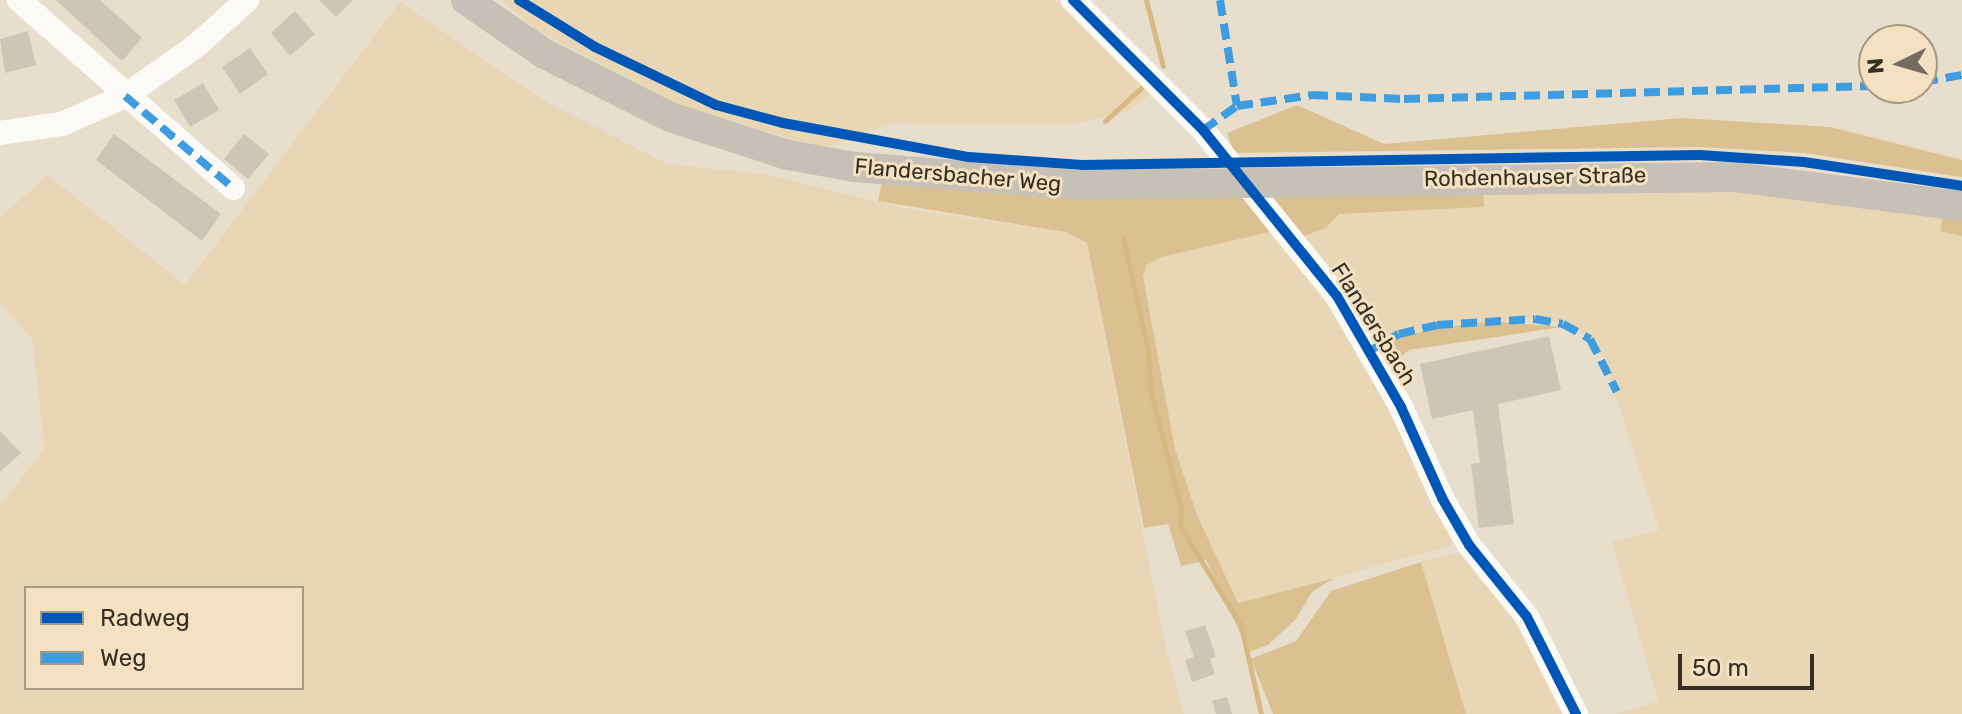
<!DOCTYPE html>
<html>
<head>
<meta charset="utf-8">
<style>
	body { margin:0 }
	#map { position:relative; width:1962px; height:714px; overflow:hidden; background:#e8decc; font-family:Rubik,sans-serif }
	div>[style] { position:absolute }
	.green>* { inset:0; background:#e9d6b5 }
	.forest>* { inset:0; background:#dbc192 }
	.stream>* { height:5px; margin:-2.5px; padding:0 2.5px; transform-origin:2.5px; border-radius:2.5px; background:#d6b982 }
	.building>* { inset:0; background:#cdc6b7 }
	.minor>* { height:24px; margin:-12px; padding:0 12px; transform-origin:12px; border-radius:12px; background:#fcfaf7 }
	.major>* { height:30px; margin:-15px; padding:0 15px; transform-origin:15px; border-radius:15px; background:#c6c0b6 }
	.quiet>* { height:8px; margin-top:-4px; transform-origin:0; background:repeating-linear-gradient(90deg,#3e9de0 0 16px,transparent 0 24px) }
	.cycleway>* { height:10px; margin:-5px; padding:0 5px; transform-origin:5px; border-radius:5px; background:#0057b8 }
	span { translate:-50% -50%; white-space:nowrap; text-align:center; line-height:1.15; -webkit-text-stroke:6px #f3e1c1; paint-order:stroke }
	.street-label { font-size:22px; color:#362f23 }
	.legend { position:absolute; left:24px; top:586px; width:280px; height:104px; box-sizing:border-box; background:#f3e1c1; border:2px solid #a79a82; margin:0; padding:10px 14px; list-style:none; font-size:24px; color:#362f23 }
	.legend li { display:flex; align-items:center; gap:16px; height:40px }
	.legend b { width:40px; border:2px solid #a79a82 }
	.north { position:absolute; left:1858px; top:24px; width:80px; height:80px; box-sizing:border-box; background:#f3e1c1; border:2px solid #a79a82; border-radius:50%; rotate:265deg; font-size:22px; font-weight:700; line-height:32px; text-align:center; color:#362f23 }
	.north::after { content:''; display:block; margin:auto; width:28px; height:36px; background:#746c5e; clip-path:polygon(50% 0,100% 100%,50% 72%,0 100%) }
	.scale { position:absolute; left:1678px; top:654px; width:136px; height:36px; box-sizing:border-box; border:4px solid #362f23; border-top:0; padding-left:10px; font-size:24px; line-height:28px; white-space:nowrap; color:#362f23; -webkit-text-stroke:6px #f3e1c1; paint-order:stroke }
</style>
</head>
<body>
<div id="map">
	<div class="green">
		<i style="clip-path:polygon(502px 0,1054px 0,1156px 90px,1127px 112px,1071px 124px,894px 123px,824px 149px,680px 105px,536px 30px)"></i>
		<i style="clip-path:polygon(evenodd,400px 2px,544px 101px,668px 164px,770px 175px,903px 208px,1065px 232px,1087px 243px,1165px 645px,1184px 714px,0 714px,0 506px,45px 448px,32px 339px,0 302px,0 218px,47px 175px,185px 285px,400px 2px,26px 588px,302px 588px,302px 688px,26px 688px,26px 588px)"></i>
		<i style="clip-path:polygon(1713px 187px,1944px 214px,1940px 230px,1962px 236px,1962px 714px,1617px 714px,1658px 701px,1612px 542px,1659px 530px,1604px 359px,1590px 339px,1563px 324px,1535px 319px,1437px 325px,1381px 350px,1304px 236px,1326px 228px,1338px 214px,1483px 207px,1483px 189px)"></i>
		<i style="clip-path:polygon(1278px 230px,1365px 352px,1455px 539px,1450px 546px,1238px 603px,1197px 515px,1175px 450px,1143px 277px,1147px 265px,1162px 257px)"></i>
		<i style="clip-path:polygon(1464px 551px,1525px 628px,1568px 714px,1466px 714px,1421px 562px)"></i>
	</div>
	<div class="forest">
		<i style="clip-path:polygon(1297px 105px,1384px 144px,1682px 118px,1830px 127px,1962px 160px,1962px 177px,1804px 153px,1700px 147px,1234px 153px,1227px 133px)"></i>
		<i style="clip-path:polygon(882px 182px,992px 193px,1249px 194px,1278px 230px,1162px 257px,1147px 265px,1143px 276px,1175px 449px,1197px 515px,1238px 603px,1334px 578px,1312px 592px,1296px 619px,1268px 645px,1249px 652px,1206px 560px,1181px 566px,1168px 524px,1144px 528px,1087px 243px,1065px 232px,878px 201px)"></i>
		<i style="clip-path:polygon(1483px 189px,1484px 207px,1339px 214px,1326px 228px,1304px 236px,1271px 196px)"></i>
		<i style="clip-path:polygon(1944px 214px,1962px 218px,1962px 236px,1940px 231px)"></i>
		<i style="clip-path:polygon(1493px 321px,1563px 327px,1409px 350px,1390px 366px,1381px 350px,1401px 337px,1438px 328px)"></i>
		<i style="clip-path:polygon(1421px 562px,1466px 714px,1273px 714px,1251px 659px,1296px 641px,1331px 591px)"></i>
	</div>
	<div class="stream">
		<i style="left:1146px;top:0;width:68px;rotate:75.6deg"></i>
		<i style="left:1105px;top:121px;width:49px;rotate:-42.5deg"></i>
		<i style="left:1123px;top:238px;width:116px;rotate:77.5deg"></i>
		<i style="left:1148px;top:351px;width:43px;rotate:86deg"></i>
		<i style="left:1151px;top:394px;width:117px;rotate:75.1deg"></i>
		<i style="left:1181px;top:507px;width:19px;rotate:93deg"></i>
		<i style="left:1180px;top:526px;width:117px;rotate:58.6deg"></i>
		<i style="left:1241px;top:626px;width:90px;rotate:77.2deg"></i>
	</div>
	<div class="building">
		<i style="clip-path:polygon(56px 0,100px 0,142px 38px,122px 61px)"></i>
		<i style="clip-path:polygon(319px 0,353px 0,336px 17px)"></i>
		<i style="clip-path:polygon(295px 11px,315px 34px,290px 56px,271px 33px)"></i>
		<i style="clip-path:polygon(28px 31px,36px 65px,5px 73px,0 39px)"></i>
		<i style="clip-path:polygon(250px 48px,268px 74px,240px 94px,222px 67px)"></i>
		<i style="clip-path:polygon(203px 83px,219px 110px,190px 127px,174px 100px)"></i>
		<i style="clip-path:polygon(114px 134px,221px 214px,202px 241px,96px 160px)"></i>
		<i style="clip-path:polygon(244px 134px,269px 154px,248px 179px,224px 159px)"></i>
		<i style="clip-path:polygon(1549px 336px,1561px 390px,1498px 404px,1514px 524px,1479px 528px,1471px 464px,1480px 463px,1473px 410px,1432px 419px,1420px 364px)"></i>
		<i style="clip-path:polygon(0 431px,21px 453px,0 472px)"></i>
		<i style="clip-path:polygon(1205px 625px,1216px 657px,1210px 659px,1215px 674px,1192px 682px,1185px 660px,1194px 657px,1185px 631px)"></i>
		<i style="clip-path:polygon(1227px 697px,1232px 714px,1216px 714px,1212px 701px)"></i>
	</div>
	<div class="minor">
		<i style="left:19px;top:0;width:285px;rotate:41.3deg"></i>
		<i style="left:1073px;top:0;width:184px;rotate:45deg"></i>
		<i style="left:1203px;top:130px;width:213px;rotate:51.1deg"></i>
		<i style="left:1337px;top:296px;width:128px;rotate:60deg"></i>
		<i style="left:1401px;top:407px;width:100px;rotate:65.7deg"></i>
		<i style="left:1442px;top:498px;width:54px;rotate:60.1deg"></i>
		<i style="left:1469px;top:545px;width:92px;rotate:51.1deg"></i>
		<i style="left:1527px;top:617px;width:109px;rotate:63.2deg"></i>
		<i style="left:0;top:133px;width:63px;rotate:-8.3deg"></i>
		<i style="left:62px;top:124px;width:69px;rotate:-24deg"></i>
		<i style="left:125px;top:96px;width:87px;rotate:-35.2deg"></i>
		<i style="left:196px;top:46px;width:69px;rotate:-42deg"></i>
	</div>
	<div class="major">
		<i style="left:466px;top:0;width:93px;rotate:34.5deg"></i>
		<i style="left:543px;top:53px;width:142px;rotate:26.7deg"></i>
		<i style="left:670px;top:117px;width:124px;rotate:17.9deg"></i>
		<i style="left:788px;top:155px;width:68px;rotate:10.2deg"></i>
		<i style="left:855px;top:167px;width:225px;rotate:4.6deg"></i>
		<i style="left:1079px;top:185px;width:656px;rotate:-0.7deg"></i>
		<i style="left:1735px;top:177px;width:229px;rotate:7.3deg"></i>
	</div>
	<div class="quiet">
		<i style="left:1220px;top:0;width:107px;rotate:80.9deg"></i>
		<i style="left:1922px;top:82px;width:41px;rotate:-9.9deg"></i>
		<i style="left:125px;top:96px;width:142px;rotate:40.4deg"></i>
		<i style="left:1203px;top:130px;width:42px;rotate:-35.2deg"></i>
		<i style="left:1237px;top:106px;width:76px;rotate:-8.3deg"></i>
		<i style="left:1312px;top:95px;width:92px;rotate:2.5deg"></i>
		<i style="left:1404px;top:99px;width:470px;rotate:-1.6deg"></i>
		<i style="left:1371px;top:350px;width:32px;rotate:-30deg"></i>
		<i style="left:1399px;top:334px;width:39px;rotate:-13deg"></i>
		<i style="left:1437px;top:325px;width:98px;rotate:-3.5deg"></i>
		<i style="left:1535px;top:319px;width:28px;rotate:10deg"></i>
		<i style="left:1563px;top:324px;width:31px;rotate:29deg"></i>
		<i style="left:1590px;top:339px;width:59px;rotate:63deg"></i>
	</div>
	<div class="cycleway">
		<i style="left:519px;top:0;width:89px;rotate:31.7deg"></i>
		<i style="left:595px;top:47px;width:134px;rotate:25.6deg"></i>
		<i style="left:716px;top:105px;width:69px;rotate:15deg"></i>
		<i style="left:783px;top:123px;width:189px;rotate:10.4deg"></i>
		<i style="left:969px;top:157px;width:113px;rotate:4deg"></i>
		<i style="left:1082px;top:165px;width:618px;rotate:-0.93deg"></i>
		<i style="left:1700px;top:155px;width:104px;rotate:3.9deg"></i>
		<i style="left:1804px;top:162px;width:160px;rotate:8.6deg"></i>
		<i style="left:1073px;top:0;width:184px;rotate:45deg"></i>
		<i style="left:1203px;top:130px;width:213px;rotate:51.1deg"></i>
		<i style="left:1337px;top:296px;width:128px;rotate:60deg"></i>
		<i style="left:1401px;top:407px;width:100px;rotate:65.7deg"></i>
		<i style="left:1442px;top:498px;width:54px;rotate:60.1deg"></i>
		<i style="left:1469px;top:545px;width:92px;rotate:51.1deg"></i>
		<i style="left:1527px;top:617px;width:109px;rotate:63.2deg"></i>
	</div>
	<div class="street-label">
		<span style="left:958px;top:175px;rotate:5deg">Flandersbacher Weg</span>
		<span style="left:1535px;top:177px;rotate:-1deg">Rohdenhauser Straße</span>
		<span style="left:1374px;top:324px;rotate:58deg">Flandersbach</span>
	</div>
	<ul class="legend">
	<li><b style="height:10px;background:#0057b8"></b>Radweg</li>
	<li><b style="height:10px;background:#3e9de0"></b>Weg</li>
	</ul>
	<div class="north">N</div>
	<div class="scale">50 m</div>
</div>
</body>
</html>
